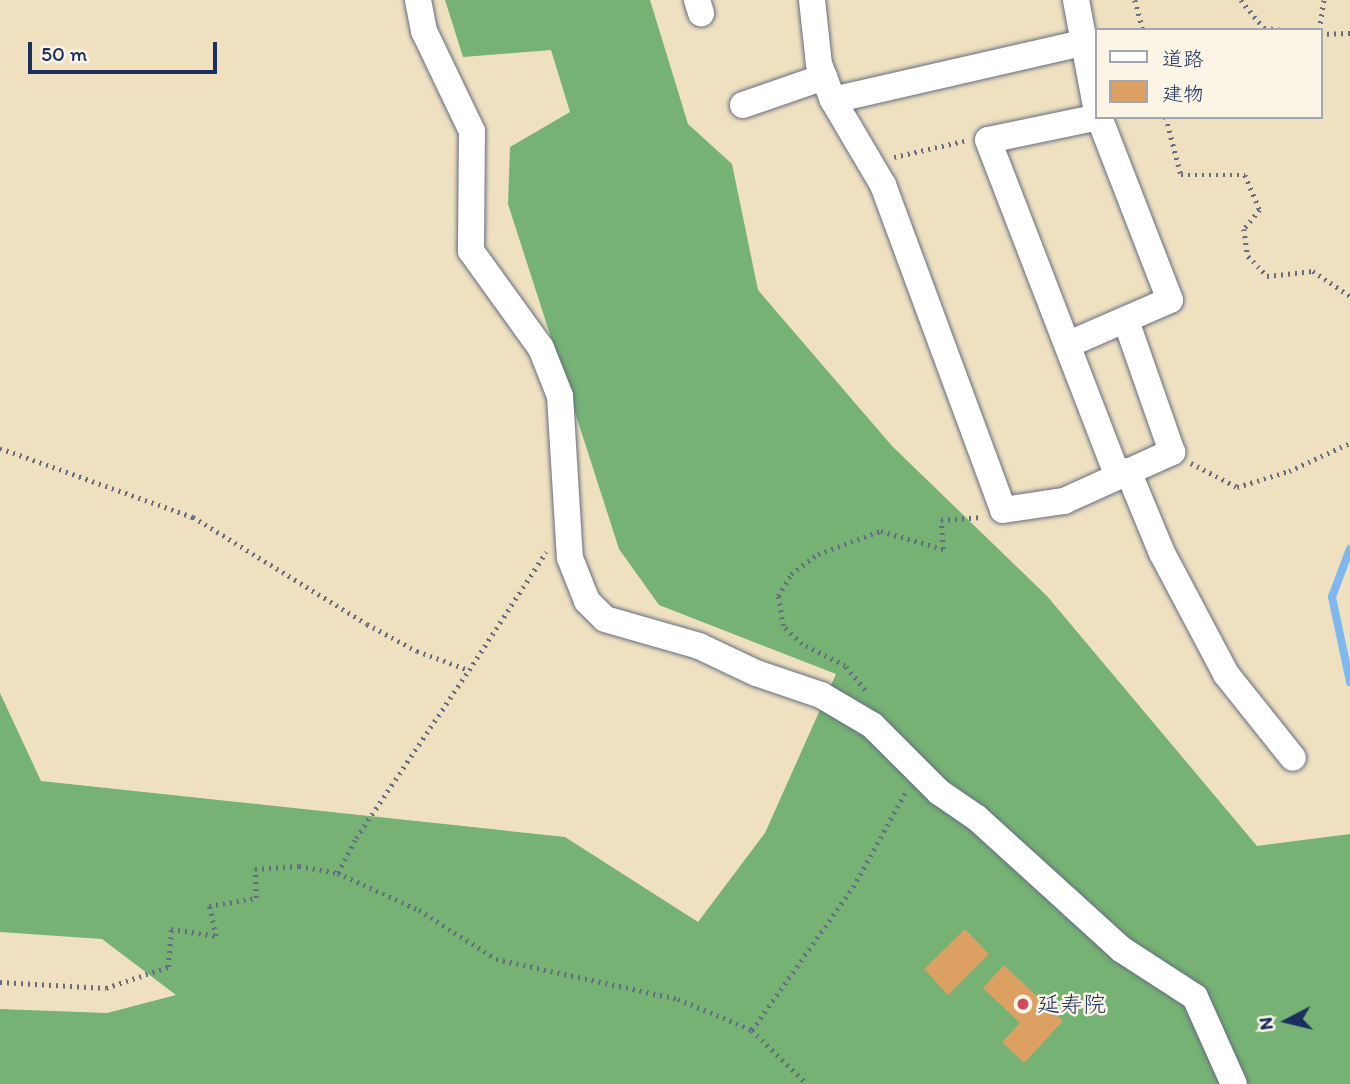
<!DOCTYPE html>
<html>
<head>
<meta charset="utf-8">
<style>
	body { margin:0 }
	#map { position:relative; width:1350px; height:1084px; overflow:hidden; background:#efe1c0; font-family:Itim,"Klee One",sans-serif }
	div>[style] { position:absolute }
	.forest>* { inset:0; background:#75b273 }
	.stream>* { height:8px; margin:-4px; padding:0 4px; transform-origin:4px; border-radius:4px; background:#7fb7ef }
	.building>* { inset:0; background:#dca063 }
	.path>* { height:4.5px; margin-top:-2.25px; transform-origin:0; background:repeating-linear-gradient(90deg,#656d80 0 2px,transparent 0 7px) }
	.roads { filter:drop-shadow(0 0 2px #656d80) drop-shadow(0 0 2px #656d80) }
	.minor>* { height:26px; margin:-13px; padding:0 13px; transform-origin:13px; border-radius:13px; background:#fff }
	.dots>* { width:19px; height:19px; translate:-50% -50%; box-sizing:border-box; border:4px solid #fcf5e5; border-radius:50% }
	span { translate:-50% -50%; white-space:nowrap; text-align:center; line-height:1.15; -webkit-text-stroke:5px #fcf5e5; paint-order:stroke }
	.poi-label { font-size:23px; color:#1b2f5e }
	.left { translate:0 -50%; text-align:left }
	.legend { position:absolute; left:1095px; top:28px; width:228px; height:91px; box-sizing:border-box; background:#fcf5e5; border:2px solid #a2a6af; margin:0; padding:9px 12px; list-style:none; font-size:21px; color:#1b2f5e }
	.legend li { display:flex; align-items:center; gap:14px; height:35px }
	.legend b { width:35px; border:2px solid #a2a6af }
	.north { position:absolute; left:1252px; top:986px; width:70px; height:70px; -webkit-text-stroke:5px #fcf5e5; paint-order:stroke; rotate:263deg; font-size:19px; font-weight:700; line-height:28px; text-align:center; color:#1b2f5e }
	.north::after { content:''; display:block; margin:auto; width:24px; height:32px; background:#1b2f5e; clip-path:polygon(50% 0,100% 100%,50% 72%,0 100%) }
	.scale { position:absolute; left:28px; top:42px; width:189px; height:32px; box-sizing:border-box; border:4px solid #1b2f5e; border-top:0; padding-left:9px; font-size:21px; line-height:24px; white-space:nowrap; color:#1b2f5e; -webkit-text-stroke:5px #fcf5e5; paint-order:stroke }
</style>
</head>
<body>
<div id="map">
	<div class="forest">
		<i style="clip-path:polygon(445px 0,650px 0,688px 124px,732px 164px,758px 290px,892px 446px,1047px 596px,1257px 846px,1350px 834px,1350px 1084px,0 1084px,0 1009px,107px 1013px,176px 995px,102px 939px,0 932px,0 693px,41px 781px,565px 837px,698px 922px,765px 833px,836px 674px,659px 605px,619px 549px,508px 204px,510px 147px,570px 112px,551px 50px,463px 57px)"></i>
	</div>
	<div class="stream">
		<i style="left:1350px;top:549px;width:51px;rotate:110.6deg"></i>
		<i style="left:1332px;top:597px;width:87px;rotate:78deg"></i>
	</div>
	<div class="building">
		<i style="clip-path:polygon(965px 929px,989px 954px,948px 995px,924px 969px)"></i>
		<i style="clip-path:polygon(1004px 965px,1063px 1021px,1024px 1063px,1002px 1042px,1020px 1023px,983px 988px)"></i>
	</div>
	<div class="path">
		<i style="left:1135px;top:0;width:31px;rotate:75deg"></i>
		<i style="left:1241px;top:0;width:36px;rotate:51deg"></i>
		<i style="left:1264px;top:28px;width:18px;rotate:6deg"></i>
		<i style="left:1319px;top:30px;width:30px;rotate:-81deg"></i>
		<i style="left:1320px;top:34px;width:30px;rotate:-2deg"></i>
		<i style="left:1166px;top:117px;width:60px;rotate:75.5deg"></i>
		<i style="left:1181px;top:175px;width:64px"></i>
		<i style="left:1245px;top:175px;width:38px;rotate:67deg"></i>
		<i style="left:1260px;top:210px;width:25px;rotate:130deg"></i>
		<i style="left:1244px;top:229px;width:27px;rotate:82deg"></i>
		<i style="left:1248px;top:256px;width:28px;rotate:46deg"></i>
		<i style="left:1267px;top:276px;width:46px;rotate:-6.2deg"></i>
		<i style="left:1313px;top:271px;width:45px;rotate:34deg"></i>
		<i style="left:894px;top:157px;width:72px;rotate:-12.9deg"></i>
		<i style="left:0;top:448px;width:205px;rotate:19.7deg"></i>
		<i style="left:193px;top:517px;width:204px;rotate:31.6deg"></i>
		<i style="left:367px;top:624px;width:57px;rotate:28.4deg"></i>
		<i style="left:417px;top:651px;width:55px;rotate:20.1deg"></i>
		<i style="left:469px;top:670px;width:141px;rotate:-56.9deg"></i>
		<i style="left:1191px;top:463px;width:52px;rotate:27.6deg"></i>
		<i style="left:1237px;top:487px;width:54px;rotate:-17.1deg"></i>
		<i style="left:1289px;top:471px;width:67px;rotate:-24.7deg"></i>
		<i style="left:865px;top:690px;width:31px;rotate:-130deg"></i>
		<i style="left:845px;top:666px;width:48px;rotate:-152.9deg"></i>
		<i style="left:802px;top:644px;width:26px;rotate:-137deg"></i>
		<i style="left:783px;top:626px;width:30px;rotate:-99deg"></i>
		<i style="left:778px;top:596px;width:26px;rotate:-59deg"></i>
		<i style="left:791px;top:574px;width:34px;rotate:-37deg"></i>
		<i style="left:818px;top:554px;width:67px;rotate:-20.1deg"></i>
		<i style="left:881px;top:531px;width:65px;rotate:16.2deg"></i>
		<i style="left:943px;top:549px;width:29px;rotate:-94deg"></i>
		<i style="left:941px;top:520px;width:41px;rotate:-4.2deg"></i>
		<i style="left:338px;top:873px;width:39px;rotate:-63deg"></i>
		<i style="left:356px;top:838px;width:202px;rotate:-56.1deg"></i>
		<i style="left:0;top:982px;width:106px;rotate:3.2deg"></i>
		<i style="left:106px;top:988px;width:65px;rotate:-18.7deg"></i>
		<i style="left:168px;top:967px;width:38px;rotate:-85deg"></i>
		<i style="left:171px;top:929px;width:46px;rotate:8.8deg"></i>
		<i style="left:216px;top:936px;width:31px;rotate:-103deg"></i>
		<i style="left:209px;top:906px;width:48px;rotate:-9.7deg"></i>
		<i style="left:256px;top:898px;width:29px;rotate:-92deg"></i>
		<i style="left:255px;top:869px;width:44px;rotate:-3.9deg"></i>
		<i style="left:299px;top:866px;width:40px;rotate:10deg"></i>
		<i style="left:338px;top:873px;width:89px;rotate:24.6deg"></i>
		<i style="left:419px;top:910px;width:91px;rotate:32.5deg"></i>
		<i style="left:496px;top:959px;width:186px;rotate:12.4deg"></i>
		<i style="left:678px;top:999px;width:80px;rotate:22.7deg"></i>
		<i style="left:752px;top:1030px;width:77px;rotate:44.5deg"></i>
		<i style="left:752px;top:1030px;width:175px;rotate:-54.8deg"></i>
		<i style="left:853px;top:887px;width:110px;rotate:-61.1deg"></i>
	</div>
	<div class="roads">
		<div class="minor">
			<i style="left:418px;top:0;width:32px;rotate:79deg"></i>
			<i style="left:424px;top:31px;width:111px;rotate:64.4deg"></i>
			<i style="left:472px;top:131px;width:120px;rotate:90.5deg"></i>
			<i style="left:471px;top:251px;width:120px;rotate:54.2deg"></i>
			<i style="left:541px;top:348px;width:52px;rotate:68.4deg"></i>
			<i style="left:560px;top:396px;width:162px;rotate:86.5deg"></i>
			<i style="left:570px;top:558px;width:46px;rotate:68.4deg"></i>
			<i style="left:587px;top:601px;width:25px;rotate:45deg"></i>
			<i style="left:605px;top:619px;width:98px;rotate:16deg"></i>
			<i style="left:699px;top:646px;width:63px;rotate:25.3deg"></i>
			<i style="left:756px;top:673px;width:69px;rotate:18.7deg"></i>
			<i style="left:821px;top:695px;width:59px;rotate:30.5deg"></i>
			<i style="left:872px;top:725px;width:95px;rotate:45deg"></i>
			<i style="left:939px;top:792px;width:46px;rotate:34.4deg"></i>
			<i style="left:977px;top:818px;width:195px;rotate:42.3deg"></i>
			<i style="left:1121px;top:949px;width:88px;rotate:33deg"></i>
			<i style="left:1195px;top:997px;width:95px;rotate:65.9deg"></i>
			<i style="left:697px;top:0;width:14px;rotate:73deg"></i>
			<i style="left:812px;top:0;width:64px;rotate:83.8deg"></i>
			<i style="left:819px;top:64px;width:39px;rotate:69deg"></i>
			<i style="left:833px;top:100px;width:99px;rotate:59.5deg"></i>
			<i style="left:883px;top:185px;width:346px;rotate:69.7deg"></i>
			<i style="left:1003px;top:510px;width:62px;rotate:-8.4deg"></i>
			<i style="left:1064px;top:501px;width:119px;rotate:-24.4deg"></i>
			<i style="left:1172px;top:452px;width:139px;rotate:-109.3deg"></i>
			<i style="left:1076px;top:0;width:109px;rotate:79.4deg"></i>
			<i style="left:833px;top:100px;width:255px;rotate:-12.9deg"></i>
			<i style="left:743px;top:105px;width:86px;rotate:-19.1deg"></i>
			<i style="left:1099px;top:117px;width:113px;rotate:168.3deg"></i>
			<i style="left:988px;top:140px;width:359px;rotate:68.9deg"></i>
			<i style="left:1069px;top:344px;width:110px;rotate:-23.5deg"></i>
			<i style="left:1170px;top:300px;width:196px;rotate:-111.2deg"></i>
			<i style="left:1128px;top:471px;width:89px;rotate:67.5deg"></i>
			<i style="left:1162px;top:553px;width:137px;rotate:62.1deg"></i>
			<i style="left:1226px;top:674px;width:107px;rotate:51.4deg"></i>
		</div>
	</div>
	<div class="dots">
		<i style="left:1023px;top:1004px;background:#d1495b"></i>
	</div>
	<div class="poi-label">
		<span class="left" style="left:1037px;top:1004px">延寿院</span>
	</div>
	<ul class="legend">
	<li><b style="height:9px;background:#fff"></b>道路</li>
	<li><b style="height:19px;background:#dca063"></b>建物</li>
	</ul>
	<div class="north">N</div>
	<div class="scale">50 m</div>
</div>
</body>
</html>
